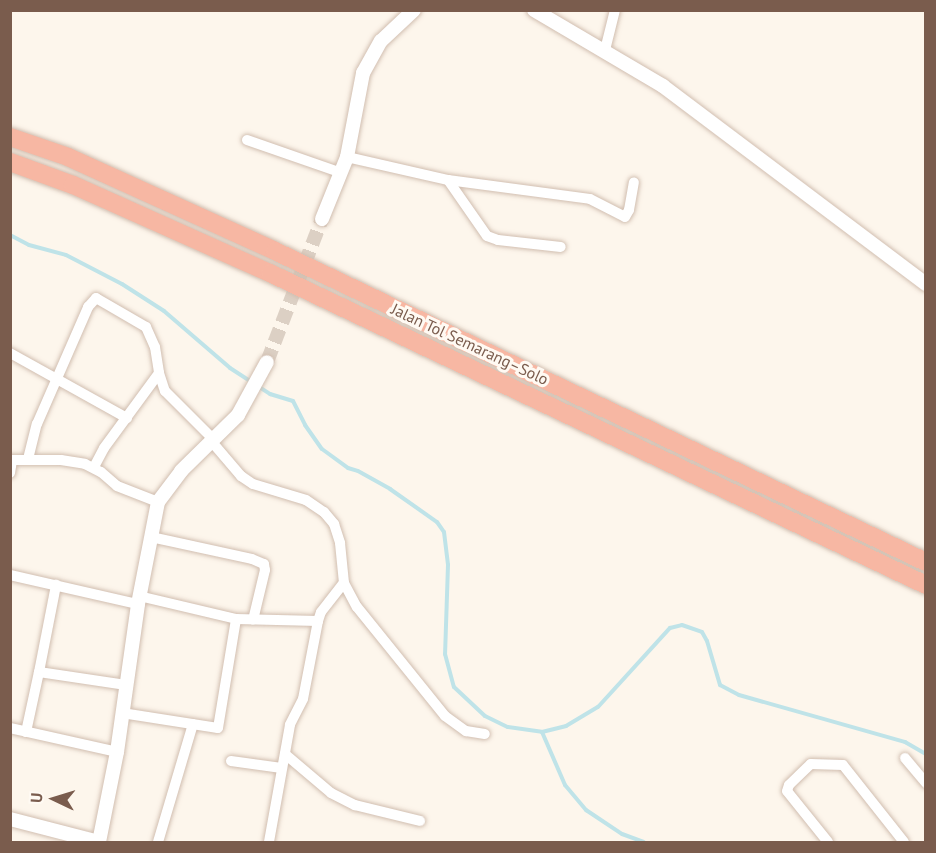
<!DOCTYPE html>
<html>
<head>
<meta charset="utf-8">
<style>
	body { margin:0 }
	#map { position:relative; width:936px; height:853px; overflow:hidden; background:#fdf6ec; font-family:"PT Sans",sans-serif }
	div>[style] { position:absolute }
	.stream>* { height:4px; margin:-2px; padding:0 2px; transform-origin:2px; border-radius:2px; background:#bfe3e8 }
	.secondary-tunnel>* { height:14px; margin-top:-7px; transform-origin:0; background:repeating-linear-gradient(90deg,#dcd0c4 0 14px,transparent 0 21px) }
	.roads { filter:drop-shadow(0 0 2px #d1beb0) drop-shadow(0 0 2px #d1beb0) }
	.street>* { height:10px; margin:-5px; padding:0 5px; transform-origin:5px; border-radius:5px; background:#fff }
	.secondary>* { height:14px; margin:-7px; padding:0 7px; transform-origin:7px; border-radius:7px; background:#fff }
	.highway>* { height:18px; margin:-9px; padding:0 9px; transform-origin:9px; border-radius:9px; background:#f7b7a3 }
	span { translate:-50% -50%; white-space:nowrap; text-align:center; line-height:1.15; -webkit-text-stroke:6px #fffaf3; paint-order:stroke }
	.street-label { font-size:16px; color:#7a5c4d }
	.frame { position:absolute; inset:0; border:12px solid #7a5c4d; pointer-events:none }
	.north { position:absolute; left:24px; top:769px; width:60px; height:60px; -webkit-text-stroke:4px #fffaf3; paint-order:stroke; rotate:274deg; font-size:16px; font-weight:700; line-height:24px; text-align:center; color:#7a5c4d }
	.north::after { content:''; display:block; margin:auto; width:21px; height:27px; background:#7a5c4d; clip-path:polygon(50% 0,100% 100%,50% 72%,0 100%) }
</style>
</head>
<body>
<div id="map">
	<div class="stream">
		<i style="left:10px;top:235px;width:21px;rotate:28deg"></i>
		<i style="left:29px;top:245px;width:38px;rotate:15deg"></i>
		<i style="left:66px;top:255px;width:63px;rotate:27.4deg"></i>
		<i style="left:122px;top:284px;width:50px;rotate:32.7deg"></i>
		<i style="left:164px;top:311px;width:87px;rotate:40.8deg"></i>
		<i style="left:230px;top:368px;width:48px;rotate:33deg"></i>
		<i style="left:270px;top:394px;width:24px;rotate:17deg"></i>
		<i style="left:293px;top:401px;width:27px;rotate:63deg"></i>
		<i style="left:305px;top:425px;width:29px;rotate:55deg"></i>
		<i style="left:322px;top:449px;width:32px;rotate:36deg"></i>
		<i style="left:348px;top:468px;width:10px;rotate:17deg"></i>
		<i style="left:358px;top:471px;width:37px;rotate:29deg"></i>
		<i style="left:390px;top:489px;width:57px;rotate:35.1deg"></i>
		<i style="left:437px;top:522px;width:12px;rotate:55deg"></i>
		<i style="left:444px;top:532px;width:33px;rotate:83deg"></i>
		<i style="left:448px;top:565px;width:89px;rotate:91.9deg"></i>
		<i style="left:445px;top:654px;width:34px;rotate:75deg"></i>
		<i style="left:454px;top:687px;width:42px;rotate:43.1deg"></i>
		<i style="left:485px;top:716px;width:25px;rotate:26deg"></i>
		<i style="left:508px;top:727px;width:34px;rotate:8deg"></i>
		<i style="left:542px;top:732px;width:25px;rotate:-14deg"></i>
		<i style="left:566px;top:726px;width:37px;rotate:-31deg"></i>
		<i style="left:598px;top:707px;width:107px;rotate:-47.7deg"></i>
		<i style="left:670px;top:628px;width:12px;rotate:-14deg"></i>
		<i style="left:682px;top:625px;width:21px;rotate:19deg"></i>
		<i style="left:702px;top:632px;width:10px;rotate:61deg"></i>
		<i style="left:707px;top:641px;width:46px;rotate:73.5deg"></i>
		<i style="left:720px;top:685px;width:21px;rotate:28deg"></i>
		<i style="left:739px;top:695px;width:173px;rotate:15.8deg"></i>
		<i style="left:905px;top:742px;width:24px;rotate:30deg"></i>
		<i style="left:542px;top:732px;width:58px;rotate:66.5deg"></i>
		<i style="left:565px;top:785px;width:33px;rotate:50deg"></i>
		<i style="left:586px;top:810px;width:43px;rotate:33.7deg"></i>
		<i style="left:622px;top:834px;width:23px;rotate:20deg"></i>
	</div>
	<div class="secondary-tunnel">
		<i style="left:267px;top:362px;width:153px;rotate:-69deg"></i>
	</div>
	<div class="roads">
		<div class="street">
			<i style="left:605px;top:50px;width:41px;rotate:-76deg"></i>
			<i style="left:247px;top:140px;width:97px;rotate:19.2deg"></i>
			<i style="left:347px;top:157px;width:104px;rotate:12.8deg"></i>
			<i style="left:448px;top:180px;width:143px;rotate:7.6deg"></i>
			<i style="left:590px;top:199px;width:39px;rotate:27deg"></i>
			<i style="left:625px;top:217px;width:8px;rotate:-60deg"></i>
			<i style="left:629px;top:210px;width:28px;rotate:-80deg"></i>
			<i style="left:448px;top:180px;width:68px;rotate:55.1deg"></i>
			<i style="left:487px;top:236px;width:12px;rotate:20deg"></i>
			<i style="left:498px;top:240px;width:63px;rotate:6.3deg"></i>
			<i style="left:10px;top:353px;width:134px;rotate:29.1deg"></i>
			<i style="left:212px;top:442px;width:45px;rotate:49.5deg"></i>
			<i style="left:241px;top:476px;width:14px;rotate:34deg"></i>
			<i style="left:253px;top:484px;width:55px;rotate:16.8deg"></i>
			<i style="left:306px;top:500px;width:22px;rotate:34deg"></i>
			<i style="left:324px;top:512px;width:16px;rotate:50deg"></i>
			<i style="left:334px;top:524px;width:20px;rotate:72deg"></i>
			<i style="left:340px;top:543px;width:40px;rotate:84.3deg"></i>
			<i style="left:344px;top:583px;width:27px;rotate:62deg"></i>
			<i style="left:357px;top:607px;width:140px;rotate:51.1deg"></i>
			<i style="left:445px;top:716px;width:26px;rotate:36deg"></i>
			<i style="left:466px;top:731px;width:19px;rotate:9deg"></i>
			<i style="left:28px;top:459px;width:36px;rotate:-76deg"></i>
			<i style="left:37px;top:424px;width:128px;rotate:-66.4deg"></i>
			<i style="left:88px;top:307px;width:12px;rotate:-48deg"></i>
			<i style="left:96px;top:298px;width:58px;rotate:30.1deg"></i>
			<i style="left:146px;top:327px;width:22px;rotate:66deg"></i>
			<i style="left:155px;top:347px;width:26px;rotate:81deg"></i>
			<i style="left:159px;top:373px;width:19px;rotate:72deg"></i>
			<i style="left:165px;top:391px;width:69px;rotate:45deg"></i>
			<i style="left:10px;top:460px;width:51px"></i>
			<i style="left:61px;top:460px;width:24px;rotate:9deg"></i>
			<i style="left:85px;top:464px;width:18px;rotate:27deg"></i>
			<i style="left:101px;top:472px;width:21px;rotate:41deg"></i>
			<i style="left:117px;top:486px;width:44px;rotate:21.3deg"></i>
			<i style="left:94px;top:467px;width:21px;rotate:-62deg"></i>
			<i style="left:104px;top:448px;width:93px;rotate:-53.7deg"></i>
			<i style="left:10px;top:473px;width:13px;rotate:-81deg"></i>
			<i style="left:151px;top:537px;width:103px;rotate:12.3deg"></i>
			<i style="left:252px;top:559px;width:13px;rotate:23deg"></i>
			<i style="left:264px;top:564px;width:6px;rotate:81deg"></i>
			<i style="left:265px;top:570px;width:51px;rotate:103.5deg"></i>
			<i style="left:10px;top:575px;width:131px;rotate:12.8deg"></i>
			<i style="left:139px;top:596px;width:100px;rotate:13.3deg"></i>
			<i style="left:236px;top:619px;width:82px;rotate:1.4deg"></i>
			<i style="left:318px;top:621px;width:79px;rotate:100.9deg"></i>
			<i style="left:303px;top:699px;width:29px;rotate:117deg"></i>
			<i style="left:290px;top:725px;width:119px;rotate:100.2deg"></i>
			<i style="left:318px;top:621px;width:9px;rotate:-72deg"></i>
			<i style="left:321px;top:612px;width:37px;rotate:-52deg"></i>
			<i style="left:39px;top:672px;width:89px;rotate:-78.9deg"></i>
			<i style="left:122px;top:713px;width:97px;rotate:8.9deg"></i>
			<i style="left:218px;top:728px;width:110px;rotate:-80.6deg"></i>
			<i style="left:10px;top:728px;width:110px;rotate:12.6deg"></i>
			<i style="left:26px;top:732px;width:61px;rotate:-77.8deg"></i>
			<i style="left:39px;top:672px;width:88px;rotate:8.5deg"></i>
			<i style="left:285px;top:754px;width:60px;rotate:40.3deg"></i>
			<i style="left:331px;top:793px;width:27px;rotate:27deg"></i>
			<i style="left:355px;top:805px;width:67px;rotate:13.8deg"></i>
			<i style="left:905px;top:758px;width:33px;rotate:50deg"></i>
			<i style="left:231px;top:761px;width:51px;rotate:7.8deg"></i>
			<i style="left:158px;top:842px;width:123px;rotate:-73.5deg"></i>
			<i style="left:828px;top:842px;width:65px;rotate:-128.8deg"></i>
			<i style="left:787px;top:791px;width:6px;rotate:-72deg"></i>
			<i style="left:789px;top:785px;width:30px;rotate:-44deg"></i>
			<i style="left:811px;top:764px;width:32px;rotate:2deg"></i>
			<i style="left:843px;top:765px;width:98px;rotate:51.6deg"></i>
		</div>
		<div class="secondary">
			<i style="left:534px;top:10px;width:150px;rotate:30.5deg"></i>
			<i style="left:663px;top:86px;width:329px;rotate:37deg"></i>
			<i style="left:322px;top:219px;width:67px;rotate:-68deg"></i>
			<i style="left:347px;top:157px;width:86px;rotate:-79.2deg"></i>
			<i style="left:363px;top:73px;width:37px;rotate:-61deg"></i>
			<i style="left:381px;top:41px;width:45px;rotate:-43.2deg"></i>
			<i style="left:10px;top:819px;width:92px;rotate:14.5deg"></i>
			<i style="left:99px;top:842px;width:92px;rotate:-78.7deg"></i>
			<i style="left:117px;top:752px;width:149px;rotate:-81.9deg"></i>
			<i style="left:138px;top:604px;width:104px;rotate:-78.9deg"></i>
			<i style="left:158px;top:502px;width:39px;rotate:-53deg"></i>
			<i style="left:181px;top:471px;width:80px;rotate:-44.5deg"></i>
			<i style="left:238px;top:415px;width:60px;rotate:-61.3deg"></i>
		</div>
		<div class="highway">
			<i style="left:10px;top:137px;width:61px;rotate:19deg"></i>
			<i style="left:68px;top:157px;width:227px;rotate:24.4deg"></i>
			<i style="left:275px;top:251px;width:721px;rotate:25.54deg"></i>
			<i style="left:10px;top:162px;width:67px;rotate:20.1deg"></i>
			<i style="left:73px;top:185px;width:216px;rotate:24.1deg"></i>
			<i style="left:270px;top:273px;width:726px;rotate:25.44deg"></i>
		</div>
	</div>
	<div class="street-label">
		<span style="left:470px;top:344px;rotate:25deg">Jalan Tol Semarang–Solo</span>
	</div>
	<div class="frame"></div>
	<div class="north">U</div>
</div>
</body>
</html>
